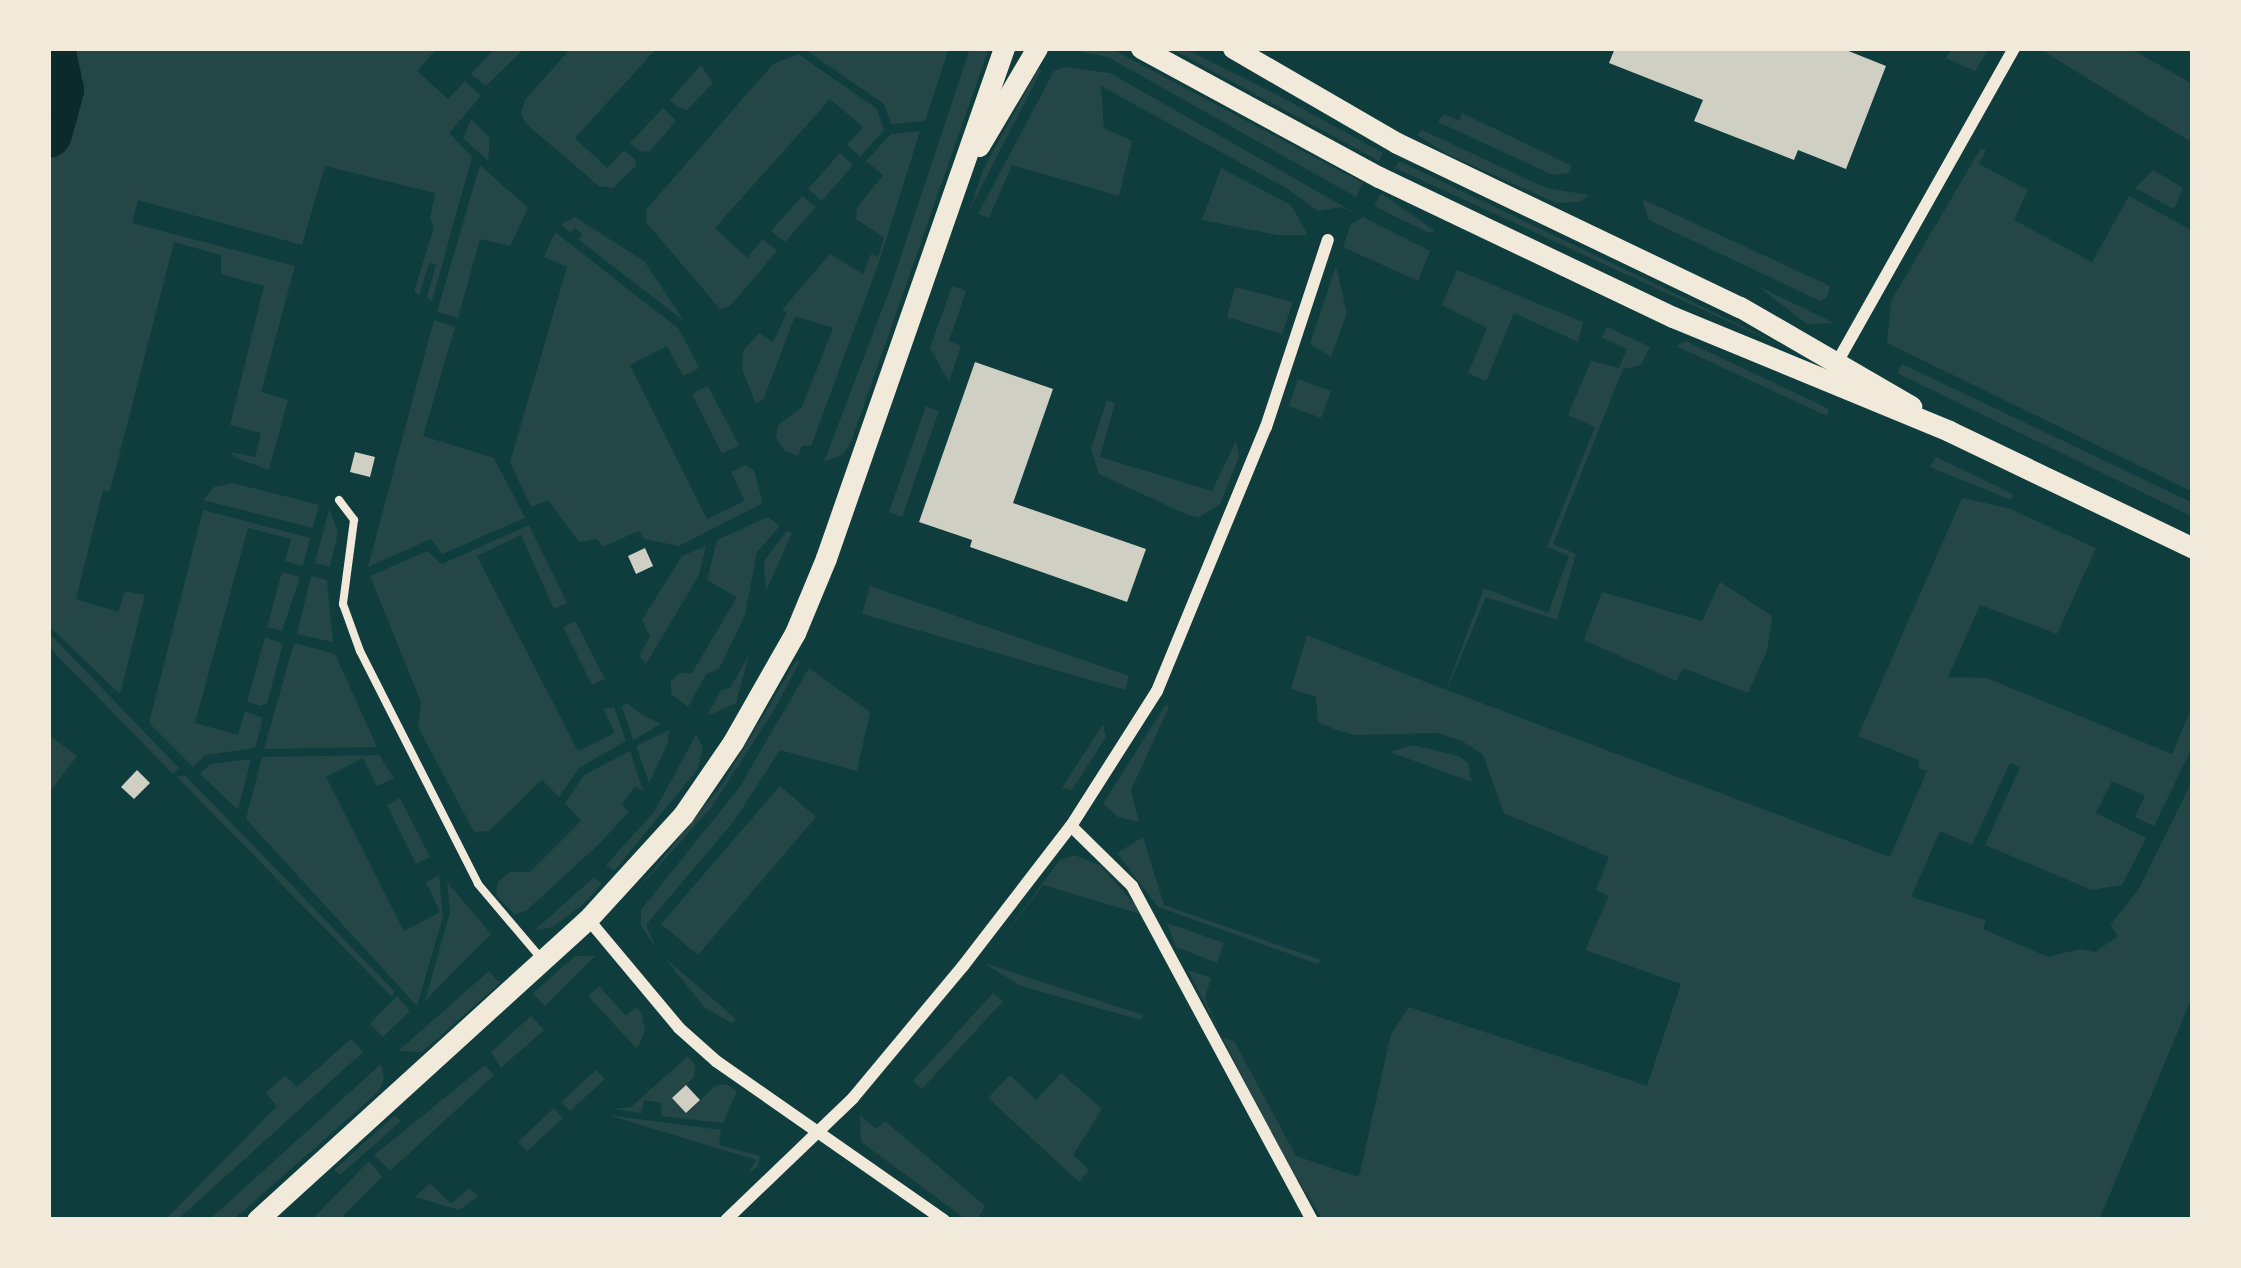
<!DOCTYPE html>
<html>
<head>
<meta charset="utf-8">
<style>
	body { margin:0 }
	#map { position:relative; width:2241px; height:1268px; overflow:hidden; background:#0f3d3e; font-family:Barlow,sans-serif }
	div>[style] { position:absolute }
	.green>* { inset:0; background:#244646 }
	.river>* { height:48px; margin:-24px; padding:0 24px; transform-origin:24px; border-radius:24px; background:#0a2a2b }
	.building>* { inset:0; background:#cfcfc3 }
	.service>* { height:8px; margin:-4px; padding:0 4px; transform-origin:4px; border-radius:4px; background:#f1e9da }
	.minor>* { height:12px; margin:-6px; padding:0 6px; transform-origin:6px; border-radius:6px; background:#f1e9da }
	.tertiary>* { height:21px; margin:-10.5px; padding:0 10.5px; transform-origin:10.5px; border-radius:10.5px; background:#f1e9da }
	span { translate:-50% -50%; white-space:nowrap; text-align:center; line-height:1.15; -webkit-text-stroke:9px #f1e9da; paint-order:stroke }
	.frame { position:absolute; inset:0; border:51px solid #f1e9da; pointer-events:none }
</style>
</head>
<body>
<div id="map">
	<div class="green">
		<i style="clip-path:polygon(48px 48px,437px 48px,417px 71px,448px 99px,465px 81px,481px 96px,449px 133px,472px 157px,432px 301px,427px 298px,436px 264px,429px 263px,419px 295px,414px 292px,434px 227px,430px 218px,435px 193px,325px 166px,302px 245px,138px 200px,132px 223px,295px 266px,261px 392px,288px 400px,269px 470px,234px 457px,231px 452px,255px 457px,261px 433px,230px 425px,264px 286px,221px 274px,221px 255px,174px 242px,110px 491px,103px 490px,76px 599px,118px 612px,125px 591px,145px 595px,120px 694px,48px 625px)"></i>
		<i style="clip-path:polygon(495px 48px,525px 48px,486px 86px,471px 74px)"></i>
		<i style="clip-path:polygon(571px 48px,657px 48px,575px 138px,607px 168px,624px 150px,635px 160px,636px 166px,613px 188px,599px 186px,526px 124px,521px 113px,525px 100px)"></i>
		<i style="clip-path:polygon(803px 48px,949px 48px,925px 121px,891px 124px,884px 104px)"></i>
		<i style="clip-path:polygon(970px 48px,989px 48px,851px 442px,843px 454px,824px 462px,891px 286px)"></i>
		<i style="clip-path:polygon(1110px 48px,1363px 183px,1356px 197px,1108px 57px,1068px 49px)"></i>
		<i style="clip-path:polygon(1170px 48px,1183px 48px,1274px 93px,1383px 153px,1379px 161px)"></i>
		<i style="clip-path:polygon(1952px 48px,1989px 48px,1975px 71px,1946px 58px)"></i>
		<i style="clip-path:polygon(2038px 48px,2129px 48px,2193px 84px,2193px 143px)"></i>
		<i style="clip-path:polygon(798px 54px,877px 109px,884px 130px,860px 157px,847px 145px,863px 127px,830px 99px,715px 228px,747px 258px,763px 239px,777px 251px,730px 306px,720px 309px,646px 222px,646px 210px,773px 64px)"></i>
		<i style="clip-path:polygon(701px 65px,713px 83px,687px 110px,677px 107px,670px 100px)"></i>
		<i style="clip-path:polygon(1039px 67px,1041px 71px,970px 209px,983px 170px)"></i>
		<i style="clip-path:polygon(1065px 67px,1110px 73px,1355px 213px,1341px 207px,1318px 211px,1286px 188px,1101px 86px,1104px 128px,1132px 141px,1119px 196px,1012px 165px,989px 218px,978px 214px,1054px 71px)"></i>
		<i style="clip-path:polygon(663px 108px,676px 121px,649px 152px,639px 151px,630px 143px)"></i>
		<i style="clip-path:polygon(1462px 113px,1572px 166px,1568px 173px,1553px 175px,1438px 122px,1444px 114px,1459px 121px)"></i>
		<i style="clip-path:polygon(471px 119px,490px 138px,488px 161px,463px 138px)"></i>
		<i style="clip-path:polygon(1422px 130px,1546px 188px,1589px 195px,1580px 202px,1556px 203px,1447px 154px,1417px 135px)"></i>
		<i style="clip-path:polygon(920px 131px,879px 262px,811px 446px,802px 446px,798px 456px,785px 451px,776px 437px,778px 425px,802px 407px,833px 328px,795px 316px,764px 398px,756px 404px,742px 369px,743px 351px,759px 333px,773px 342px,787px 313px,782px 310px,830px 254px,863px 274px,871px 254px,878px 257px,884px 238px,856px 219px,857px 208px,883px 175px,866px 161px,891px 134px)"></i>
		<i style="clip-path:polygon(1981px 148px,1986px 151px,1979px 164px,2028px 190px,2014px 220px,2092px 262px,2129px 196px,2193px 231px,2193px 492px,1887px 343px,1891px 301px)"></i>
		<i style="clip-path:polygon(840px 153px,853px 165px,822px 201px,808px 189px)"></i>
		<i style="clip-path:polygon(1399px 161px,1662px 287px,1801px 355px,1395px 168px)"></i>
		<i style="clip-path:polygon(480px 165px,528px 208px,510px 246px,480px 239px,458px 318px,437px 312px)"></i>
		<i style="clip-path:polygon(1221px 168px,1291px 205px,1308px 235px,1277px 235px,1202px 220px)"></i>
		<i style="clip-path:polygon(2153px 170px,2183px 188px,2174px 209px,2135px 188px)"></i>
		<i style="clip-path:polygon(1381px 193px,1435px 231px,1429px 233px,1374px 206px)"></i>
		<i style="clip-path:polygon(802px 196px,816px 207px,785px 242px,771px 231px)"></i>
		<i style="clip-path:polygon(1642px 199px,1830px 286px,1827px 298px,1820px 301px,1649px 220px)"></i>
		<i style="clip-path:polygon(575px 217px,645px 262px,684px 321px,579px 240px,582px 234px,575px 228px,570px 233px,561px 224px)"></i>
		<i style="clip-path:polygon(1363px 217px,1430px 251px,1418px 281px,1343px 247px,1351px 224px)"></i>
		<i style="clip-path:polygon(555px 232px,679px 329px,699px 368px,683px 376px,667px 346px,630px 365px,707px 519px,745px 501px,731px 472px,745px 465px,754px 471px,763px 503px,679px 546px,644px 539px,639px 531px,602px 547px,597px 539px,579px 542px,548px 500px,531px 507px,510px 462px,567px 267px,544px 257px)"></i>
		<i style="clip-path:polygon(1336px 266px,1347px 313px,1331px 357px,1310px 344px)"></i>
		<i style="clip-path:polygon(1457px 270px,1583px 322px,1578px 342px,1514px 313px,1486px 381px,1468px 373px,1487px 328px,1442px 305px)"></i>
		<i style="clip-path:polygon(1756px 285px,1834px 323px,1807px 324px)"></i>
		<i style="clip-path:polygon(952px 286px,966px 291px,949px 341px,961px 346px,949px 382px,930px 348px)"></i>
		<i style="clip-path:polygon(1235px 287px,1293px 302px,1282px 334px,1227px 317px)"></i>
		<i style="clip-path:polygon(434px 320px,455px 327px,423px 436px,494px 458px,525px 518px,442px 554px,431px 539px,368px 567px)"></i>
		<i style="clip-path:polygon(1607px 327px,1650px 347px,1641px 365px,1623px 369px,1553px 544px,1576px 554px,1557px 620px,1486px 597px,1447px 690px,1890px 857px,1927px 771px,1918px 768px,1919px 760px,1858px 736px,1962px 498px,2008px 508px,2096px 548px,2057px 634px,1980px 605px,1948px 677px,1987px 678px,2172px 754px,2193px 704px,2193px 746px,2154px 826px,2135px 817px,2145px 796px,2112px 781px,2096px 813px,2146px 838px,2122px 885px,2092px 890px,1985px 845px,2020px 767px,2010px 763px,1972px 845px,1940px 831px,1911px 897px,1986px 920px,1983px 929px,2048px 957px,2080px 949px,2095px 952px,2118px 936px,2110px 925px,2139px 889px,2193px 779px,2193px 995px,2099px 1220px,1323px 1220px,1281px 1153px,1188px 970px,1211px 978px,1205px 998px,1222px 1037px,1234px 1041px,1296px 1156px,1359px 1177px,1391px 1034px,1409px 1007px,1647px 1086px,1681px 984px,1585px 950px,1609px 896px,1596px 890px,1609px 857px,1504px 813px,1483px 755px,1462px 741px,1438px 733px,1356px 735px,1339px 731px,1318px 722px,1316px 697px,1291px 689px,1307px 635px,1446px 690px,1484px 588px,1548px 613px,1569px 556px,1547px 547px,1595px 427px,1568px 415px,1591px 361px,1619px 368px,1627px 349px,1602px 338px)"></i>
		<i style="clip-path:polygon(1686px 341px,1829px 409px,1827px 416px,1676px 346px)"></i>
		<i style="clip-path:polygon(1902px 364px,2193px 503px,2193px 517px,1897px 373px)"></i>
		<i style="clip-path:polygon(1298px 379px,1331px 391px,1321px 418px,1289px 406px)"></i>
		<i style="clip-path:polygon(708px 386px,739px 445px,722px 454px,692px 394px)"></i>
		<i style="clip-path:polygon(1107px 400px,1115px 403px,1100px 457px,1212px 491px,1236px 441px,1239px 457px,1220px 504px,1199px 517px,1188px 515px,1099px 474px,1091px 449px)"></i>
		<i style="clip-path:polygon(926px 406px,939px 411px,902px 517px,889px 512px)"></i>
		<i style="clip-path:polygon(1936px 457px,2013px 494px,2011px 500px,1930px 467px)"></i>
		<i style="clip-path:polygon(233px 483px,319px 505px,313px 528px,203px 500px,214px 487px)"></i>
		<i style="clip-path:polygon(329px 509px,338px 532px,330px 567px,315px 563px)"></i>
		<i style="clip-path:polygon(203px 510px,310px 538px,303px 566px,285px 561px,291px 539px,248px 528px,195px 723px,238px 735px,245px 711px,263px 718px,255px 748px,205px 755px,193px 767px,149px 723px)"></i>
		<i style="clip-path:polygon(768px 517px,780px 526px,757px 552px,745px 615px,719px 669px,706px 674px,688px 707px,671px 694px,671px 681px,680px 673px,692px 673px,737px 597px,707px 580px,717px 540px)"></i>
		<i style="clip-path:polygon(529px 525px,567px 603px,554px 609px,521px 535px,477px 556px,578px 751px,615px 733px,603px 709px,614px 707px,626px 741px,579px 768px,559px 797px,542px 780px,489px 831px,474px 832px,418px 727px,421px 702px,370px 576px,427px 551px,442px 564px)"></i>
		<i style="clip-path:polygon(787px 531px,792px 533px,766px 591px,764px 561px)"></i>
		<i style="clip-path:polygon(706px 546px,699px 575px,646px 664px,639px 656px,650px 637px,642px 620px,682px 556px)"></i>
		<i style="clip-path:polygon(282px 572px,300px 577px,282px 631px,267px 627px)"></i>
		<i style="clip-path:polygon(311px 576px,327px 580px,333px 642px,297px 634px)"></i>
		<i style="clip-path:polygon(1720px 582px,1772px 616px,1767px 651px,1748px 693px,1683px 668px,1676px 681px,1584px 640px,1602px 592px,1702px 621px)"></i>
		<i style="clip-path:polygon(870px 586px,1129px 676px,1125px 690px,862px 614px)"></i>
		<i style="clip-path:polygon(575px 621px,605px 679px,592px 685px,563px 627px)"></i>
		<i style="clip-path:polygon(48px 632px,179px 768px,173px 774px,48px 646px)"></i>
		<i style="clip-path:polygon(265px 637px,283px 644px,267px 703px,261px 706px,247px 702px)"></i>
		<i style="clip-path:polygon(294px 643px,335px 654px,377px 747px,264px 749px)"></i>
		<i style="clip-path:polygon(749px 655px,736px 703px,707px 716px,721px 690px,730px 688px)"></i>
		<i style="clip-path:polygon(796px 661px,800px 661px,773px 712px,711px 808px,636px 891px,723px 783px)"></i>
		<i style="clip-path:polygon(809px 668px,870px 712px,857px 771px,780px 750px,734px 821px,646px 925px,656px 948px,641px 926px,641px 910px,739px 788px)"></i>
		<i style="clip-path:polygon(627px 703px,641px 714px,661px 724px,633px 740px,622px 706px)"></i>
		<i style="clip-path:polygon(1166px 704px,1169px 707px,1131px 790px,1139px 822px,1118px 817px,1103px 804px)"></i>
		<i style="clip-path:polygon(1103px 724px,1106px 737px,1072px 790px,1062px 788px)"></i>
		<i style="clip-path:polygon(669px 730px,668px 743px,649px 783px,636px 746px)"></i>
		<i style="clip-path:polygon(48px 734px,77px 756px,48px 794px)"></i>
		<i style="clip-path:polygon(696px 735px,703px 747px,698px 769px,614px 871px,606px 865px,654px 812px)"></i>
		<i style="clip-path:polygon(1412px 745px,1459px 756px,1468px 763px,1472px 782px,1390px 752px)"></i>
		<i style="clip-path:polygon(630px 751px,643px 791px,635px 786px,622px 805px,629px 812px,598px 845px,526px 911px,514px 914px,496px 895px,498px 882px,510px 872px,530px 872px,581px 821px,565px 803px,584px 775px)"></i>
		<i style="clip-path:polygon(379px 755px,394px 778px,377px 786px,363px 758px,326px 777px,404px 931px,440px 912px,426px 882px,439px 875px,443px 917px,417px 1006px,246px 819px,262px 757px)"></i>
		<i style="clip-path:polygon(251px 759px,238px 810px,200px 774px,210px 764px)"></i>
		<i style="clip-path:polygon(185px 775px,394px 991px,392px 997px,177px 777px)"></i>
		<i style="clip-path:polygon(780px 786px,816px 817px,698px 955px,661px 924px)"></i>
		<i style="clip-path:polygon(400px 798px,430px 857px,416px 864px,387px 805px)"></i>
		<i style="clip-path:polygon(1143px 837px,1164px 905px,1321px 960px,1318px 964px,1158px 907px,1117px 853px)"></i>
		<i style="clip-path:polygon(1074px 855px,1100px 865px,1144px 915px,1043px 885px,984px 963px,1143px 1015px,1141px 1020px,1021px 986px,984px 963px,1059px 861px)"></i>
		<i style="clip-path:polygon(594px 877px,602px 884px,580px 907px,551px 928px,535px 930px)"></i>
		<i style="clip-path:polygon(447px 882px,491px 934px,425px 1001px,450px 912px)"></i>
		<i style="clip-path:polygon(1167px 923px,1224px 943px,1217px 963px,1176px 947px)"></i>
		<i style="clip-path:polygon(575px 956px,595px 956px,545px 1006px,533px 993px)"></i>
		<i style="clip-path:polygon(664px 957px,736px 1019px,732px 1023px,705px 1008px)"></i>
		<i style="clip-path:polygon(489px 971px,500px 983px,422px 1052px,398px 1051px)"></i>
		<i style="clip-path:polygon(599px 986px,626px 1016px,636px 1007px,642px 1014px,645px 1031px,637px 1049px,588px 996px)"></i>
		<i style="clip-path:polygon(993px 993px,1003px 1001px,922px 1089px,913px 1081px)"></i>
		<i style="clip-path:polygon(397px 996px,410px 1011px,383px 1037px,370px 1024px)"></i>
		<i style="clip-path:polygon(531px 1016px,544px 1030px,501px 1068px,491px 1052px)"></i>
		<i style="clip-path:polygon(351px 1039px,363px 1052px,177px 1220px,165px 1220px,277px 1106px,266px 1093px,285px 1075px,297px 1087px)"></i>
		<i style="clip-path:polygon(688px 1056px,695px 1065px,694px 1077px,672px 1098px,687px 1113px,715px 1086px,726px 1084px,737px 1091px,723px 1123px,661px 1116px,662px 1103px,644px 1100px,641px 1113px,613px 1109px,631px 1107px)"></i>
		<i style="clip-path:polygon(381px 1064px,384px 1079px,378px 1092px,233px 1220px,209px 1220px)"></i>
		<i style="clip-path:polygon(485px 1065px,494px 1075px,390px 1171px,374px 1155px)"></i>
		<i style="clip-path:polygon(596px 1070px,605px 1079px,570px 1111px,561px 1102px)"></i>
		<i style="clip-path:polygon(1061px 1073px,1102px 1109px,1073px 1155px,1089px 1170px,1079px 1182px,988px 1098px,1010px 1075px,1036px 1100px)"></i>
		<i style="clip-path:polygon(554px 1108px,563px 1118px,527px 1151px,518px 1142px)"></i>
		<i style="clip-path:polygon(395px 1115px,401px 1121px,340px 1175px,334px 1170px)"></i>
		<i style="clip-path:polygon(608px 1115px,721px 1130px,719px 1145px,760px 1156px,758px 1166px,747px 1175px,756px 1160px)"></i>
		<i style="clip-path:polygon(860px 1115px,876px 1129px,885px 1121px,985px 1206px,977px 1220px,967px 1220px,861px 1142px)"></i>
		<i style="clip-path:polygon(369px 1161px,382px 1177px,339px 1220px,311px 1220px)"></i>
		<i style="clip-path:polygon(430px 1183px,451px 1204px,470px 1188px,478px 1196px,459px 1210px,415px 1197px)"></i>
	</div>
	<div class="river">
		<i style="left:48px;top:134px;width:46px;rotate:-74.7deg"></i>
		<i style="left:60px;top:90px;width:43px;rotate:-102.1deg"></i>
	</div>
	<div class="building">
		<i style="clip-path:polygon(1615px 48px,1841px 48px,1886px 66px,1846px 169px,1798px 150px,1794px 160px,1694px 121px,1703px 100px,1609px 63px)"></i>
		<i style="clip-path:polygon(975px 362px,1053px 389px,1013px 503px,1146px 549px,1127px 602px,970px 547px,972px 540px,919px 522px)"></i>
		<i style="clip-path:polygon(355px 452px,375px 457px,370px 477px,350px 472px)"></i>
		<i style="clip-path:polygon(645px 548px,653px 566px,636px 574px,628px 556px)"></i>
		<i style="clip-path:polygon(137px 770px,150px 783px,134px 799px,121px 787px)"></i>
		<i style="clip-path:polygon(686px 1085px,700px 1100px,686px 1113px,672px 1098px)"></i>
	</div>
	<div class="service">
		<i style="left:339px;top:500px;width:25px;rotate:53deg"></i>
		<i style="left:354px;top:520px;width:85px;rotate:97.5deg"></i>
		<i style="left:343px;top:604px;width:50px;rotate:70.1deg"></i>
		<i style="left:360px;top:651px;width:261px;rotate:63.1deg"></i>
		<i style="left:478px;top:884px;width:94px;rotate:49.7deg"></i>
	</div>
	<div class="minor">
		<i style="left:1835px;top:366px;width:365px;rotate:-60.6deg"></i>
		<i style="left:1071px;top:826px;width:86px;rotate:44.5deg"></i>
		<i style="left:1132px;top:886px;width:379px;rotate:61.7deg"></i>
		<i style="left:588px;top:919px;width:142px;rotate:50.1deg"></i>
		<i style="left:679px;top:1028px;width:50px;rotate:41.7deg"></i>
		<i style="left:716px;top:1061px;width:278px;rotate:34.9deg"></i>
		<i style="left:726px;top:1220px;width:176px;rotate:-43.8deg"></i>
		<i style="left:853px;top:1098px;width:172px;rotate:-50.2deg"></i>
		<i style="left:963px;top:966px;width:177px;rotate:-52.4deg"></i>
		<i style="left:1071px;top:826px;width:160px;rotate:-57.5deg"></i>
		<i style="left:1157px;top:691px;width:286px;rotate:-67.6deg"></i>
		<i style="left:1266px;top:427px;width:197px;rotate:-71.7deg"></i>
	</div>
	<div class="tertiary">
		<i style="left:1141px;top:48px;width:271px;rotate:28.5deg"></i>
		<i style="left:1379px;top:177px;width:326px;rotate:25.5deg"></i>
		<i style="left:1673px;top:317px;width:299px;rotate:22.4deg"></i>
		<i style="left:1949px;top:431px;width:271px;rotate:25.6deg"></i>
		<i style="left:1233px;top:48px;width:190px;rotate:30.1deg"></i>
		<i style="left:1397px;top:143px;width:380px;rotate:25.6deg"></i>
		<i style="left:1740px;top:307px;width:198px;rotate:30.1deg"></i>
		<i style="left:979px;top:146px;width:114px;rotate:-59.4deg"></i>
		<i style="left:257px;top:1220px;width:447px;rotate:-42.3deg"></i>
		<i style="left:588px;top:919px;width:141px;rotate:-47.6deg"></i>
		<i style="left:683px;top:815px;width:88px;rotate:-55.6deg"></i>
		<i style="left:733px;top:742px;width:125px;rotate:-60.4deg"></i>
		<i style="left:795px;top:633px;width:81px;rotate:-67.5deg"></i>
		<i style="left:826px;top:558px;width:540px;rotate:-70.76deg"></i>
	</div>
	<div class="frame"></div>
</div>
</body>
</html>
